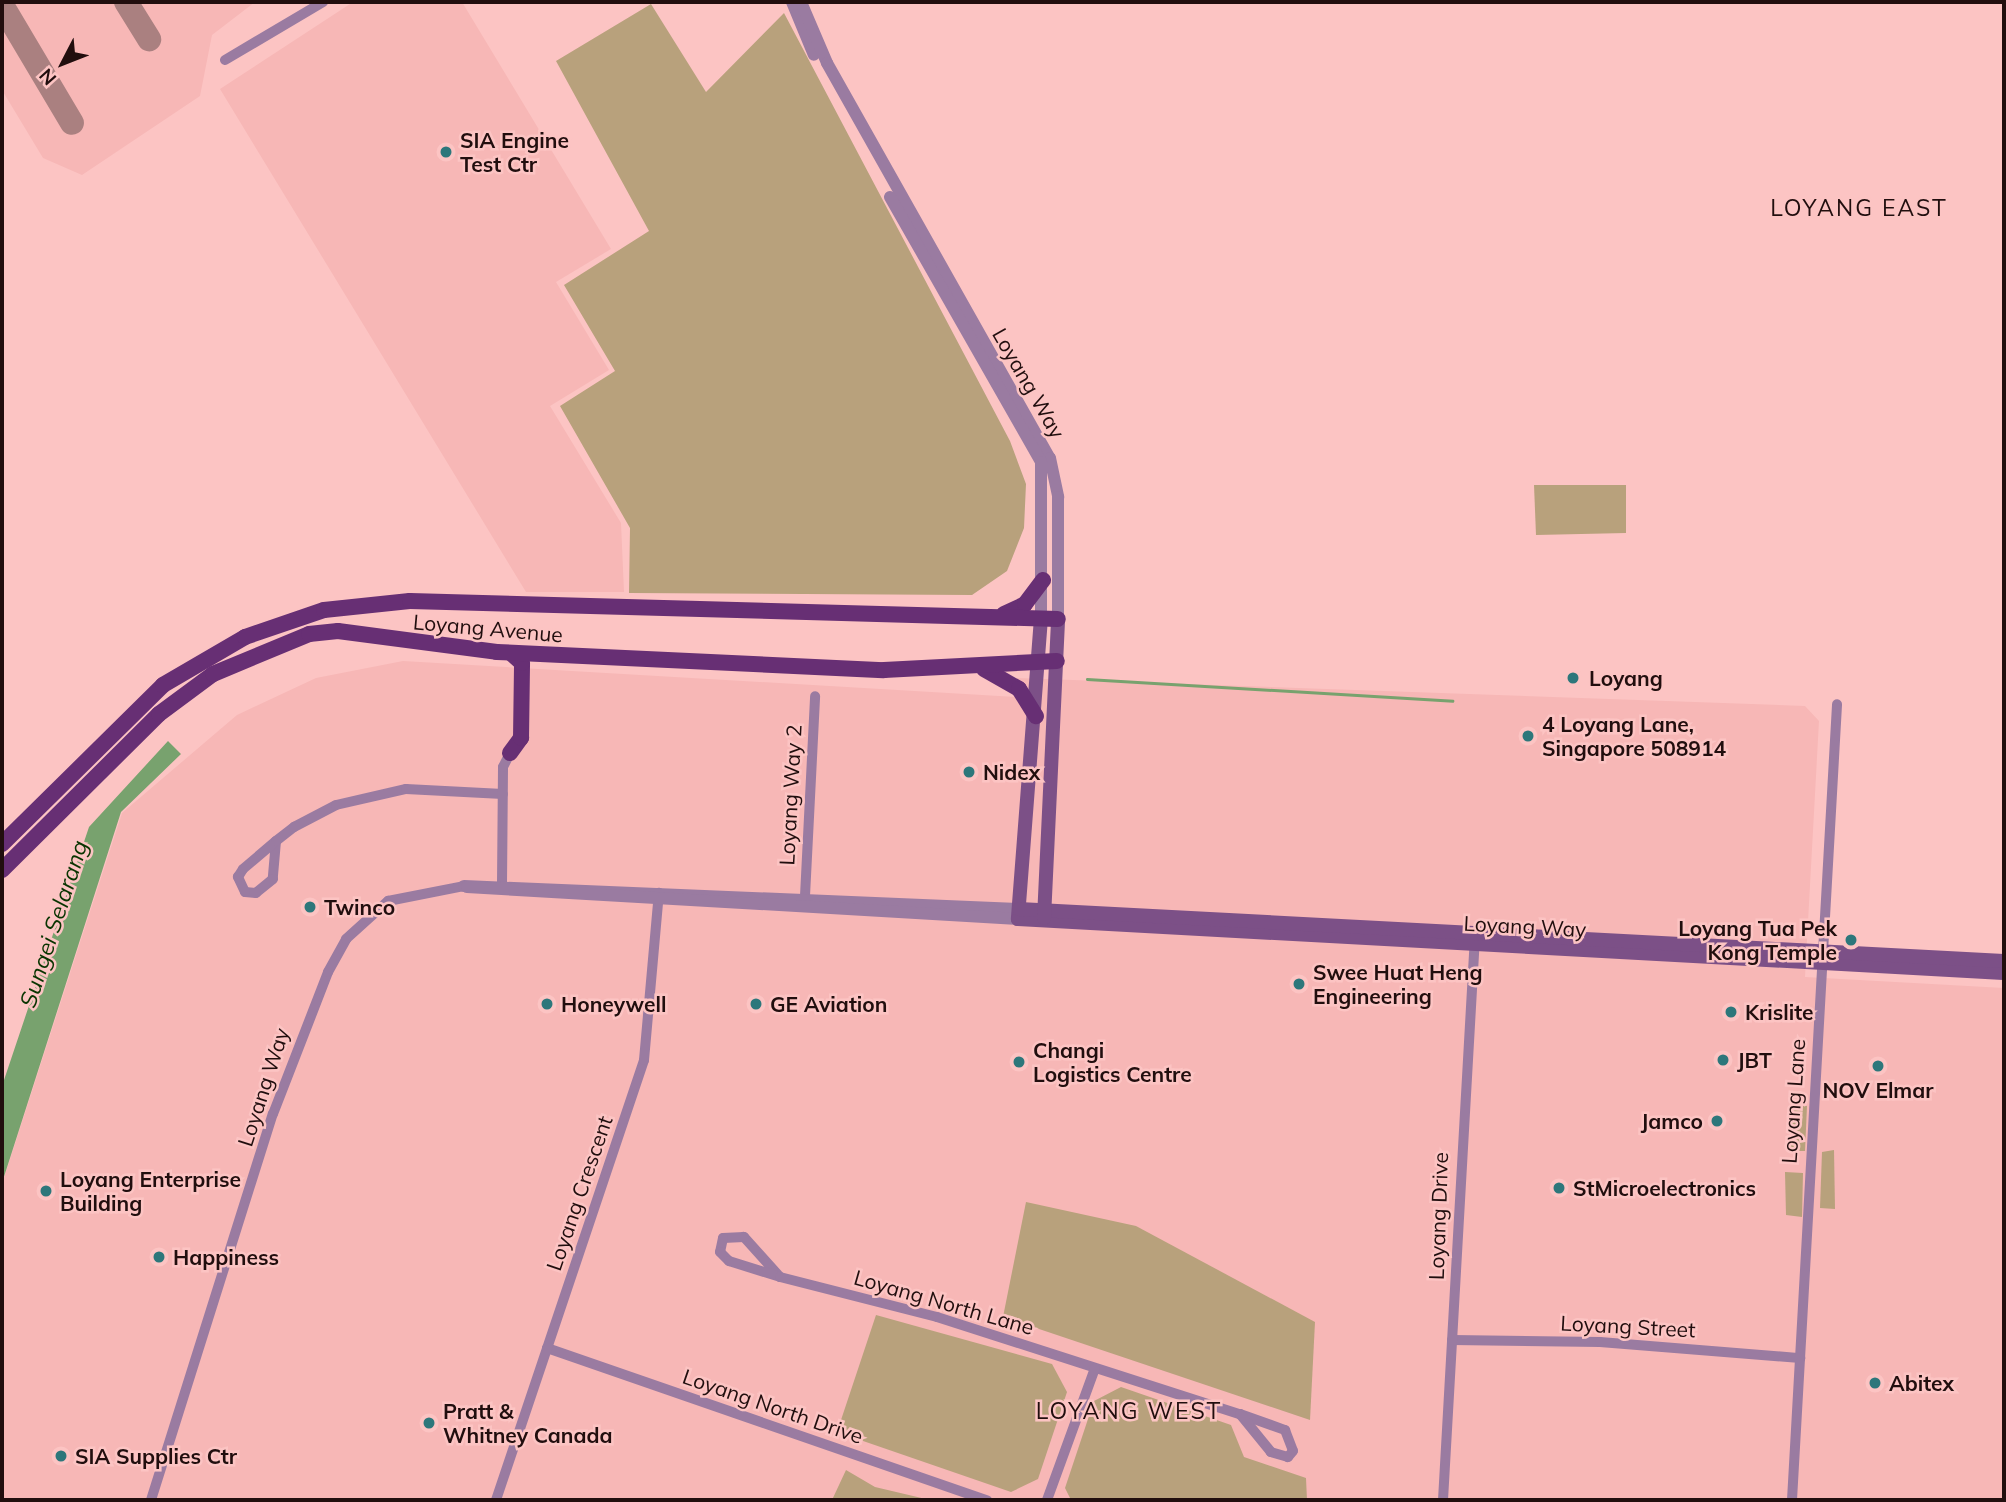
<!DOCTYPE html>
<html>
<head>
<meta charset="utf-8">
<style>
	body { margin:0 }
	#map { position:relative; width:2006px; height:1502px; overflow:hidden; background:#fcc4c3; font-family:Mulish,sans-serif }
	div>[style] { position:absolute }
	.built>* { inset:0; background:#f7b7b6 }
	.green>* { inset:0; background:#b8a17c }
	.water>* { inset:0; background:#78a26e }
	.stream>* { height:2.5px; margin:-1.25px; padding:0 1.25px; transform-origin:1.25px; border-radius:1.25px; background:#78a26e }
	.taxiway>* { height:24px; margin:-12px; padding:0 12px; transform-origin:12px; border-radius:12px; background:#aa8080 }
	.minor>* { height:10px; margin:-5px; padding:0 5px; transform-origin:5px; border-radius:5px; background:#9a7ba1 }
	.tertiary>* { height:12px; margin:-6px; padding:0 6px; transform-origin:6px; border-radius:6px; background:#9a7ba1 }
	.secondary>* { height:14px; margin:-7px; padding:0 7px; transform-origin:7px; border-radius:7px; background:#7c5087 }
	.primary>* { height:16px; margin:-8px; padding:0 8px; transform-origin:8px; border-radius:8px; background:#672f74 }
	.dots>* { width:19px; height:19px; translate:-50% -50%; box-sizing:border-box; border:4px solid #fcc4c3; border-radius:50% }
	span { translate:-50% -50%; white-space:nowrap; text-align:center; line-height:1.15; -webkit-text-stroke:5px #fcc4c3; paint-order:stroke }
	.poi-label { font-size:21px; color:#210e0e; font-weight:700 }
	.left { translate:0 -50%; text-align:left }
	.right { translate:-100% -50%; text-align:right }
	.street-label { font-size:21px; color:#210e0e }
	.neighbourhood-label { font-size:23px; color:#210e0e; letter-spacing:2px }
	.water-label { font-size:23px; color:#093400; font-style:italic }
	.frame { position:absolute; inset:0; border:4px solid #210e0e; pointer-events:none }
	.north { position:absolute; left:28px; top:28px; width:70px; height:70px; -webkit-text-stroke:5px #fcc4c3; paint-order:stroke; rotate:228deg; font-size:19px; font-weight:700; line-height:28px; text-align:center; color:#210e0e }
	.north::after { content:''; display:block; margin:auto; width:24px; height:32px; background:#210e0e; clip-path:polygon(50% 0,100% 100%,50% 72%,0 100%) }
</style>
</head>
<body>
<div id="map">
	<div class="built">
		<i style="clip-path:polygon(2px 2px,255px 2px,212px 35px,200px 96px,82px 175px,43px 158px,2px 90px)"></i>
		<i style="clip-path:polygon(353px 2px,462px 2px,611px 249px,556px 282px,609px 370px,550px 406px,621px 523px,624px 592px,526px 592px,220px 89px)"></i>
		<i style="clip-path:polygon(403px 661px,1016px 697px,1016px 678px,1805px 706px,1819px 721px,1805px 977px,2004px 988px,2004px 1500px,2px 1500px,2px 1184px,122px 813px,237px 715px,316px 678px)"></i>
	</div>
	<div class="green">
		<i style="clip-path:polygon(651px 4px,706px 92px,784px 13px,1010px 441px,1026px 484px,1024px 528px,1007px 571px,972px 595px,629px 593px,630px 528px,560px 406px,615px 371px,564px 285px,649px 231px,556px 61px)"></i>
		<i style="clip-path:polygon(1534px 485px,1626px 485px,1626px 533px,1536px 535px)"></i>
		<i style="clip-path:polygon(1791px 1105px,1807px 1106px,1805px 1151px,1790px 1151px)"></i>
		<i style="clip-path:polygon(1834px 1150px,1835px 1209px,1820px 1208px,1822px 1152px)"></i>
		<i style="clip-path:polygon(1785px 1172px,1803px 1173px,1802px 1217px,1786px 1215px)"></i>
		<i style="clip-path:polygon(1026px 1202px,1136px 1226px,1315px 1322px,1310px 1420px,1003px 1317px)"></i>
		<i style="clip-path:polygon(876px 1315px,1052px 1364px,1067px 1392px,1038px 1479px,1011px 1492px,837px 1432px)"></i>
		<i style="clip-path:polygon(1121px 1387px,1231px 1425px,1244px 1457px,1306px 1478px,1307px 1500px,1071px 1500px,1065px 1488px,1094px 1401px)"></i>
		<i style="clip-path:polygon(846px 1470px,875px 1487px,930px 1500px,832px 1500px)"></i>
	</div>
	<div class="water">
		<i style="clip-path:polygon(168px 741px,181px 754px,121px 812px,2px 1183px,2px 1086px,89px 827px)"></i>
	</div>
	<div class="stream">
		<i style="left:1087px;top:679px;width:366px;rotate:3.4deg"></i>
	</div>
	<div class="taxiway">
		<i style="left:126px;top:2px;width:44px;rotate:58.1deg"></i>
		<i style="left:2px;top:5px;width:137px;rotate:59.3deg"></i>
	</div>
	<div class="minor">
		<i style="left:225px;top:60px;width:114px;rotate:-30.6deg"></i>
		<i style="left:276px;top:841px;width:38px;rotate:95deg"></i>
		<i style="left:273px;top:879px;width:22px;rotate:141deg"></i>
		<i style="left:256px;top:893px;width:11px;rotate:-175deg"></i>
		<i style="left:245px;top:892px;width:17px;rotate:-115deg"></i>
		<i style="left:238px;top:877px;width:9px;rotate:-58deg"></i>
		<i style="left:243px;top:869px;width:43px;rotate:-40.3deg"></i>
		<i style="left:276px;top:841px;width:23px;rotate:-38deg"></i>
		<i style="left:294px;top:827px;width:47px;rotate:-27.6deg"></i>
		<i style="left:336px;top:805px;width:72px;rotate:-12.9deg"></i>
		<i style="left:406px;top:789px;width:97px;rotate:3deg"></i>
		<i style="left:502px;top:883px;width:116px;rotate:-89.5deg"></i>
		<i style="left:503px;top:767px;width:16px;rotate:-63deg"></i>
		<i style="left:805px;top:896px;width:200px;rotate:-87.1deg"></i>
		<i style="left:780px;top:1277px;width:54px;rotate:-132deg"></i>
		<i style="left:744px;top:1237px;width:21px;rotate:177deg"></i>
		<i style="left:723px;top:1238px;width:14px;rotate:102deg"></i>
		<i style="left:720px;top:1252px;width:13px;rotate:45deg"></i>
		<i style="left:729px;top:1261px;width:53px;rotate:17.4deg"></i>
		<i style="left:780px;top:1277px;width:162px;rotate:14.3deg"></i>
		<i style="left:937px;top:1317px;width:318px;rotate:17.8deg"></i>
		<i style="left:1240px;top:1414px;width:48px;rotate:19.6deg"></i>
		<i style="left:1285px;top:1430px;width:22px;rotate:69deg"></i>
		<i style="left:1293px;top:1451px;width:8px;rotate:130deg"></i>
		<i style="left:1288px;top:1457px;width:18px;rotate:-164deg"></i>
		<i style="left:1271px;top:1452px;width:49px;rotate:-129.2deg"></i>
		<i style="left:1452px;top:1340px;width:148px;rotate:0.8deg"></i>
		<i style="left:1600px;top:1342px;width:201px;rotate:4.6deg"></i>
		<i style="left:547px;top:1348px;width:466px;rotate:19.1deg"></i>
		<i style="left:151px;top:1500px;width:405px;rotate:-72.5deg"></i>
		<i style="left:273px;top:1114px;width:152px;rotate:-68.8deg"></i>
		<i style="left:328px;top:972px;width:38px;rotate:-61deg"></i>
		<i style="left:346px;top:939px;width:57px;rotate:-42.1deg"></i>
		<i style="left:388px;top:901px;width:77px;rotate:-11.2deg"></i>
		<i style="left:496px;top:1500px;width:464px;rotate:-71.4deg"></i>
		<i style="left:644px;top:1060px;width:168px;rotate:-84.9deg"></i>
		<i style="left:1047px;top:1500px;width:140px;rotate:-70deg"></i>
		<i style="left:1443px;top:1500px;width:564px;rotate:-86.75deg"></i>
		<i style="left:1792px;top:1500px;width:797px;rotate:-86.76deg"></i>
	</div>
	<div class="tertiary">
		<i style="left:792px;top:2px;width:57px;rotate:67.5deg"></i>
		<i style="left:801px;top:2px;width:66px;rotate:66.9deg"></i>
		<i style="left:827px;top:63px;width:454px;rotate:60.6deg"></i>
		<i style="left:1050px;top:458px;width:40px;rotate:78deg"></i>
		<i style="left:1058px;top:497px;width:122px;rotate:90deg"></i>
		<i style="left:890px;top:197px;width:305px;rotate:60.3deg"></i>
		<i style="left:1041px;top:462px;width:156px;rotate:90deg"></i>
		<i style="left:464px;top:886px;width:555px;rotate:2.37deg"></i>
		<i style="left:467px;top:887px;width:552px;rotate:3.32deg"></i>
	</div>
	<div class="secondary">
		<i style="left:1041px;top:618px;width:302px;rotate:94.4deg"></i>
		<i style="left:1018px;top:919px;width:987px;rotate:3.13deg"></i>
		<i style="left:1019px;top:909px;width:986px;rotate:3.02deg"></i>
		<i style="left:1044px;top:918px;width:299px;rotate:-87.3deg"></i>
	</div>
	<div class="primary">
		<i style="left:1004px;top:614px;width:23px;rotate:-25deg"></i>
		<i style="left:1025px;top:604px;width:30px;rotate:-53deg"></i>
		<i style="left:984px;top:669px;width:40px;rotate:29.7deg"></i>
		<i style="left:1019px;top:689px;width:32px;rotate:58deg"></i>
		<i style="left:510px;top:753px;width:19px;rotate:-54deg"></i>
		<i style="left:521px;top:738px;width:75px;rotate:-89.2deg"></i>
		<i style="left:522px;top:663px;width:15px;rotate:-138deg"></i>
		<i style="left:2px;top:844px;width:226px;rotate:-44.6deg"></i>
		<i style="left:163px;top:685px;width:95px;rotate:-30.3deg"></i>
		<i style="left:245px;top:637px;width:83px;rotate:-18.9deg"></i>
		<i style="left:324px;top:610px;width:86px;rotate:-6deg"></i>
		<i style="left:410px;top:601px;width:648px;rotate:1.59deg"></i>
		<i style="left:2px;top:870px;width:221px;rotate:-44.8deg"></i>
		<i style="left:159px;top:714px;width:67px;rotate:-36.5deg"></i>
		<i style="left:213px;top:674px;width:104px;rotate:-22.6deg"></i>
		<i style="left:309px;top:634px;width:29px;rotate:-6deg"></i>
		<i style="left:338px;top:631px;width:160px;rotate:7.5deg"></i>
		<i style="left:497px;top:652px;width:387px;rotate:2.7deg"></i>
		<i style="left:884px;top:670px;width:173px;rotate:-3deg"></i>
	</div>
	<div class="dots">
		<i style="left:446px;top:152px;background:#2d777b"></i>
		<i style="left:1573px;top:678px;background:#2d777b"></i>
		<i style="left:1528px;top:736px;background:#2d777b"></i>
		<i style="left:969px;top:772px;background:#2d777b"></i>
		<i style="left:310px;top:907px;background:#2d777b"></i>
		<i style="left:1851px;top:940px;background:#2d777b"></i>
		<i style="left:1299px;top:984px;background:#2d777b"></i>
		<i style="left:547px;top:1004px;background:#2d777b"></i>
		<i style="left:756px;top:1004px;background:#2d777b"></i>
		<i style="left:1731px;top:1012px;background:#2d777b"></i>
		<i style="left:1723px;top:1060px;background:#2d777b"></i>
		<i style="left:1019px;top:1062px;background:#2d777b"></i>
		<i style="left:1878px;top:1066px;background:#2d777b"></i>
		<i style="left:1717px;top:1121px;background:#2d777b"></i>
		<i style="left:1559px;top:1188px;background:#2d777b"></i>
		<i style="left:46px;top:1191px;background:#2d777b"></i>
		<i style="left:159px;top:1257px;background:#2d777b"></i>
		<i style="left:1875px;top:1383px;background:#2d777b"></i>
		<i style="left:429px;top:1423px;background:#2d777b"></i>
		<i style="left:61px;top:1456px;background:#2d777b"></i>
	</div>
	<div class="poi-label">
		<span class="left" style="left:460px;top:152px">SIA Engine<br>Test Ctr</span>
		<span class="left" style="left:1589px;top:678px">Loyang</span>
		<span class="left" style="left:1542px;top:736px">4 Loyang Lane,<br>Singapore 508914</span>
		<span class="left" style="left:983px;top:772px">Nidex</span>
		<span class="left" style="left:324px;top:907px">Twinco</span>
		<span class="right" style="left:1837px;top:940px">Loyang Tua Pek<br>Kong Temple</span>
		<span class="left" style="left:1313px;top:984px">Swee Huat Heng<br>Engineering</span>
		<span class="left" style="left:561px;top:1004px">Honeywell</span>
		<span class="left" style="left:770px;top:1004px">GE Aviation</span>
		<span class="left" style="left:1745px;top:1012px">Krislite</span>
		<span class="left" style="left:1033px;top:1062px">Changi<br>Logistics Centre</span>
		<span class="left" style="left:1737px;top:1060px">JBT</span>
		<span style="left:1878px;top:1090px">NOV Elmar</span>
		<span class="right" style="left:1703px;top:1121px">Jamco</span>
		<span class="left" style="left:60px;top:1191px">Loyang Enterprise<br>Building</span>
		<span class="left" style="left:1573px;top:1188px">StMicroelectronics</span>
		<span class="left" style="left:173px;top:1257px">Happiness</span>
		<span class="left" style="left:1889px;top:1383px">Abitex</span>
		<span class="left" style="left:443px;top:1423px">Pratt &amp;<br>Whitney Canada</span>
		<span class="left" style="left:75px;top:1456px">SIA Supplies Ctr</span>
	</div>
	<div class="street-label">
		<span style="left:1029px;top:383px;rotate:60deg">Loyang Way</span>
		<span style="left:488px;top:628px;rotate:5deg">Loyang Avenue</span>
		<span style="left:790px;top:795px;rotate:-87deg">Loyang Way 2</span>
		<span style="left:1525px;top:926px;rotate:3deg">Loyang Way</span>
		<span style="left:263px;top:1087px;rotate:-72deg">Loyang Way</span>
		<span style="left:1793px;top:1101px;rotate:-86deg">Loyang Lane</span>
		<span style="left:579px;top:1193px;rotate:-71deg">Loyang Crescent</span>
		<span style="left:1438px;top:1216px;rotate:-88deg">Loyang Drive</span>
		<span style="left:944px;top:1302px;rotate:16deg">Loyang North Lane</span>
		<span style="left:1628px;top:1326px;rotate:3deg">Loyang Street</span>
		<span style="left:773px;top:1406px;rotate:19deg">Loyang North Drive</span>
	</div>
	<div class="neighbourhood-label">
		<span style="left:1859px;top:208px">LOYANG EAST</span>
		<span style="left:1129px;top:1411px">LOYANG WEST</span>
	</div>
	<div class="water-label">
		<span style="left:54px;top:924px;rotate:-72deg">Sungei Selarang</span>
	</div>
	<div class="frame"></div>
	<div class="north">N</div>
</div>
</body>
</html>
